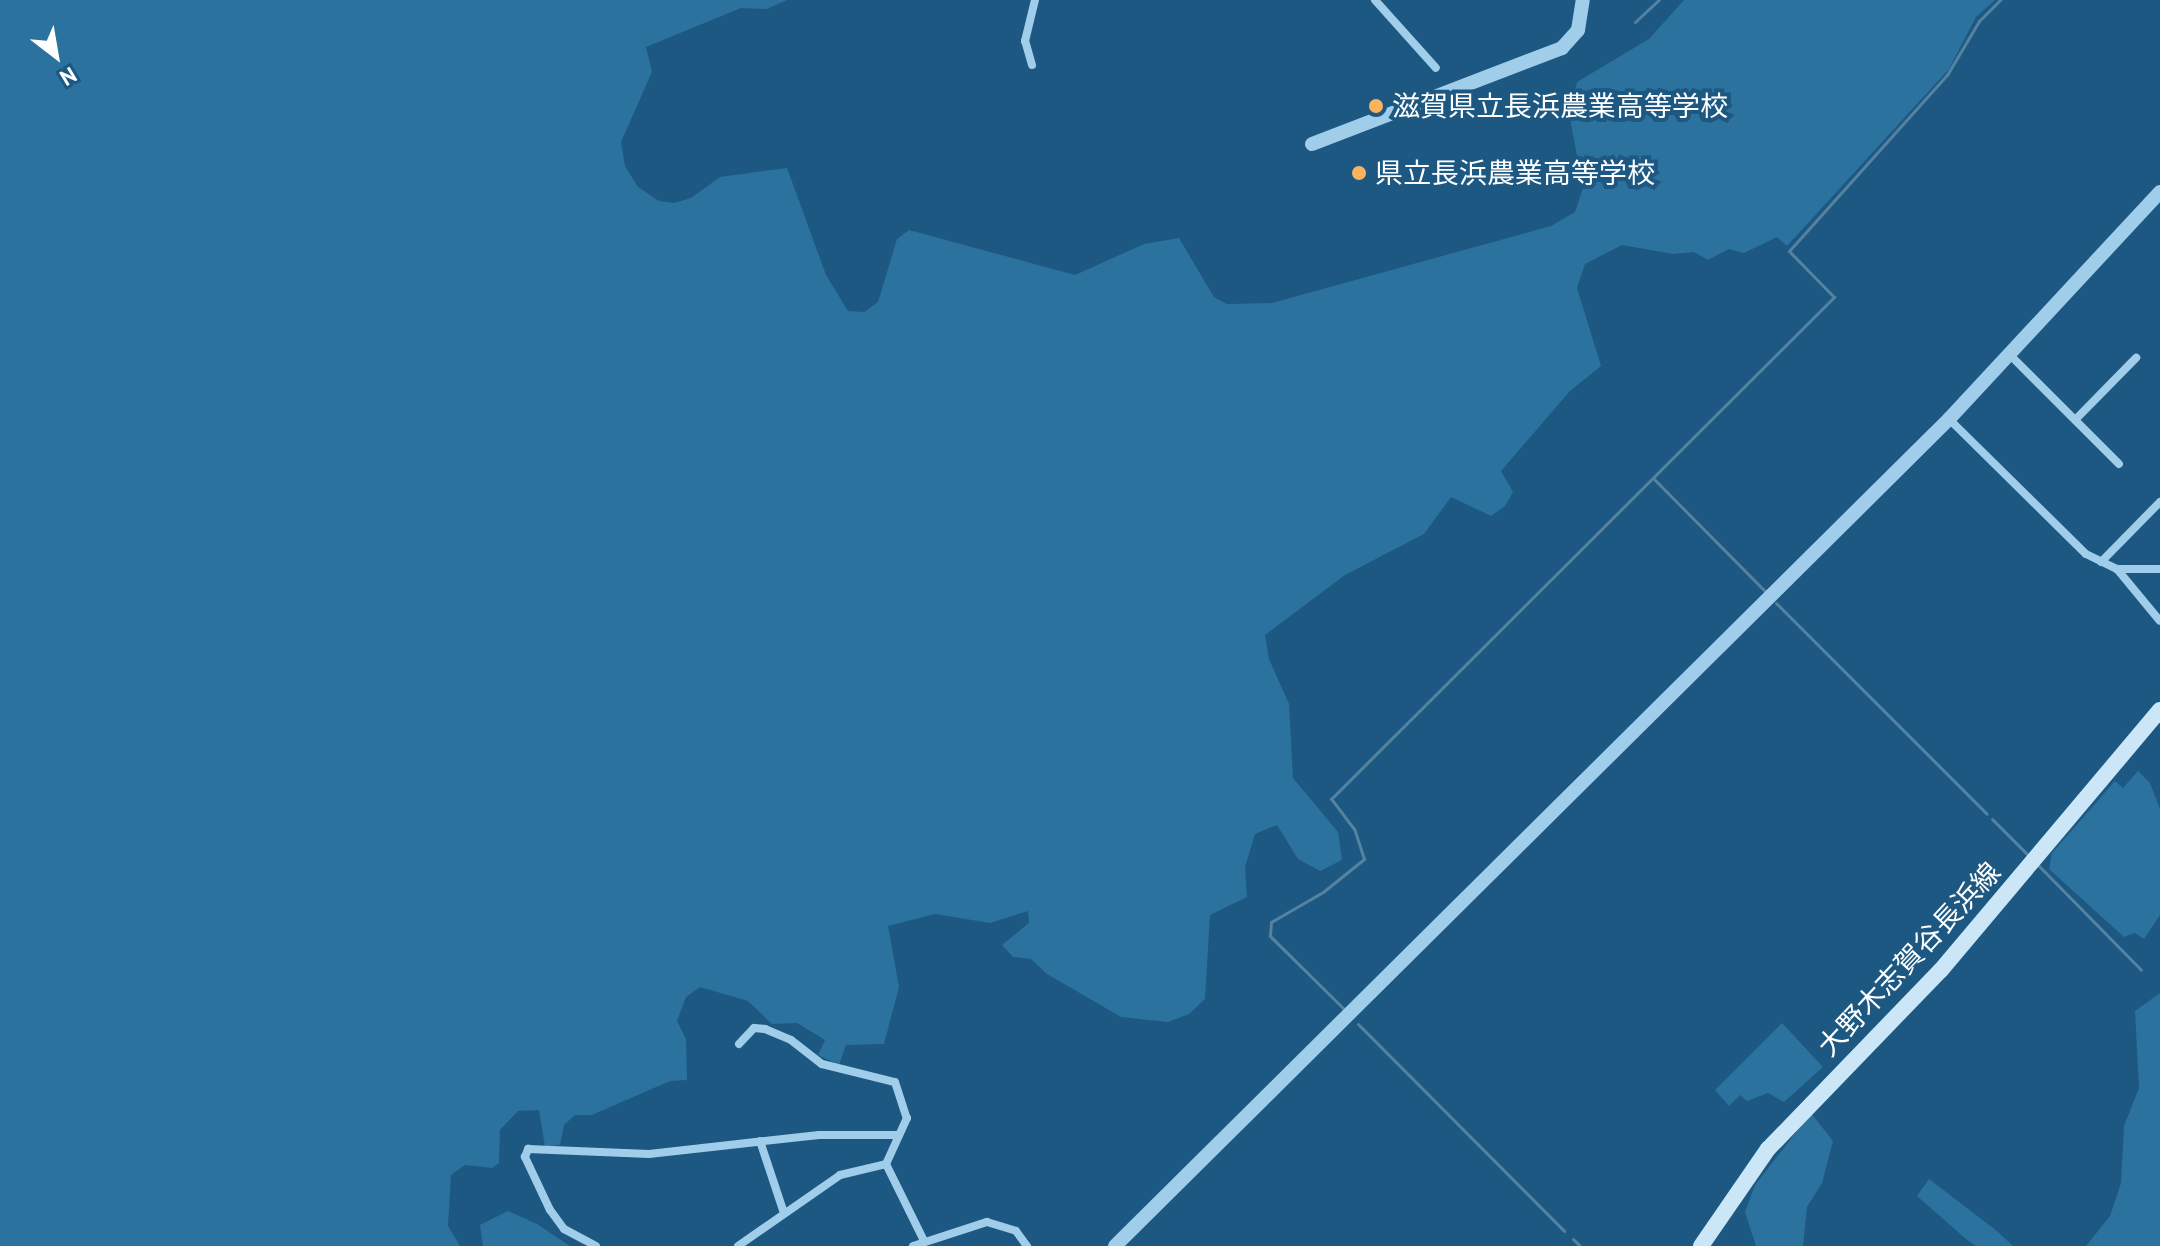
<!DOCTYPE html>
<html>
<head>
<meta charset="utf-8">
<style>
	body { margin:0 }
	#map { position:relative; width:2160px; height:1246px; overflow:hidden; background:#1c5881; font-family:"PT Sans","Noto Sans JP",sans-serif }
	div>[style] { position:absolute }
	.green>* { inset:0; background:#2b729e }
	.stream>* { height:3px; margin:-1.5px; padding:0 1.5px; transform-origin:1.5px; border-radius:1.5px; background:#5582a0 }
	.minor>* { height:8px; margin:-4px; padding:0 4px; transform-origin:4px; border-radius:4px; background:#a0cdea }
	.tertiary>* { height:14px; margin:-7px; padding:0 7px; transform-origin:7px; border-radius:7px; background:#a0cdea }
	.secondary>* { height:16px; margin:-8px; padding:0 8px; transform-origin:8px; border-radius:8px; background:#cbe6f7 }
	.dots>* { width:22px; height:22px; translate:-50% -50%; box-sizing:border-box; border:4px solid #1c5881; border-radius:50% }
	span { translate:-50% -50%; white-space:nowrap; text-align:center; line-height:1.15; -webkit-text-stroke:8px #1c5881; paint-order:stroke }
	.poi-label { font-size:28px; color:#fff }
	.left { translate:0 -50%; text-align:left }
	.street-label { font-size:28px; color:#fff }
	.north { position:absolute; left:16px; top:16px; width:80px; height:80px; -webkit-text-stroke:6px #1c5881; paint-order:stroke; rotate:149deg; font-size:22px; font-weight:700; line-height:32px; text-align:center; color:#fff }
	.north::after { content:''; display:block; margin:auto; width:28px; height:36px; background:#fff; clip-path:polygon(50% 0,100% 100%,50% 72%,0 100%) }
</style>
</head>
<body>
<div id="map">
	<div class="green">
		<i style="clip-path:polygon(0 0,787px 0,767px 9px,741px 8px,646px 47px,652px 72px,621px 142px,625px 166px,638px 187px,659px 201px,674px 203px,691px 198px,720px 177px,787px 168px,826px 275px,848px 311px,864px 312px,878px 302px,897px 239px,909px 230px,1075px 275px,1144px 244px,1179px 238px,1214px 297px,1227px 304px,1272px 303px,1551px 226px,1575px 212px,1583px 188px,1569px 113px,1577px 82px,1649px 39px,1684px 0,1995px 0,1976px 17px,1949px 69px,1787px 246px,1777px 237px,1744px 253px,1729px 249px,1708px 260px,1694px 252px,1673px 254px,1622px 245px,1585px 264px,1577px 288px,1601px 366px,1570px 391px,1501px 471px,1513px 492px,1505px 506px,1491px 516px,1451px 497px,1424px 534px,1345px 575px,1265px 635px,1269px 659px,1289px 704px,1293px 778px,1338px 832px,1342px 860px,1320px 871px,1298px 859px,1277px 825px,1255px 834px,1245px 867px,1247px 897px,1210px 915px,1205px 999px,1189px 1014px,1168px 1022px,1121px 1017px,1047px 974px,1031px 959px,1013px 957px,1002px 945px,1029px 923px,1028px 911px,990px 923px,935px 914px,888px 926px,899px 987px,884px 1044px,846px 1045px,839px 1065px,818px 1055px,825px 1040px,797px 1023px,772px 1024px,748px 1001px,700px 987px,686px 997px,677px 1021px,686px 1039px,687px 1080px,670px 1081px,592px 1115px,575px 1115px,564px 1125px,560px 1145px,545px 1147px,539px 1110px,518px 1111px,500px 1130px,499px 1163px,492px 1168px,465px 1165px,451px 1175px,448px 1226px,460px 1246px,0 1246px)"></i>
		<i style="clip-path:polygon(2138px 771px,2150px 783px,2160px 809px,2160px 915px,2144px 939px,2135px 933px,2124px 937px,2049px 869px,2052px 853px,2115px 781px,2123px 788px)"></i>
		<i style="clip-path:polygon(2160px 993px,2160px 1246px,2086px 1246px,2110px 1216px,2121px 1183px,2124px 1126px,2139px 1088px,2135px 1011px)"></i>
		<i style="clip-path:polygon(1782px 1023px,1823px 1067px,1784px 1102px,1768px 1093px,1747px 1101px,1740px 1095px,1729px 1106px,1715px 1090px)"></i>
		<i style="clip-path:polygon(1811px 1113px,1833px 1141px,1822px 1183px,1807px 1207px,1803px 1246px,1756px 1246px,1745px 1212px,1755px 1185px)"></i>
		<i style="clip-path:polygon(1929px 1179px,1997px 1231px,2013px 1246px,1976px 1246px,1966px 1239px,1917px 1196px)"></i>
		<i style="clip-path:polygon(508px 1211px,537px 1224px,570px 1246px,483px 1246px,480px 1225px)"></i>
	</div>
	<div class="stream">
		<i style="left:1635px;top:22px;width:33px;rotate:-43deg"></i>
		<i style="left:1653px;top:478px;width:159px;rotate:45.3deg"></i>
		<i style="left:1776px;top:603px;width:298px;rotate:45deg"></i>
		<i style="left:1992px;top:819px;width:49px;rotate:45deg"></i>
		<i style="left:2037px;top:864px;width:148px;rotate:45.5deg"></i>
		<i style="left:1343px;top:1008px;width:103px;rotate:-135.4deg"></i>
		<i style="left:1270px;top:936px;width:14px;rotate:-86deg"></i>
		<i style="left:1271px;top:922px;width:60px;rotate:-30deg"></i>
		<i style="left:1323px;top:892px;width:53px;rotate:-38.8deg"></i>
		<i style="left:1364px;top:859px;width:32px;rotate:-108deg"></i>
		<i style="left:1354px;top:829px;width:38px;rotate:-127deg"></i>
		<i style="left:1331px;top:799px;width:711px;rotate:-44.94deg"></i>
		<i style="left:1834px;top:297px;width:64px;rotate:-134.4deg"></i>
		<i style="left:1789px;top:251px;width:237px;rotate:-48.1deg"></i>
		<i style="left:1947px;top:75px;width:63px;rotate:-59.3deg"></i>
		<i style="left:1979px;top:21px;width:30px;rotate:-45deg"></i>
		<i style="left:1358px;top:1024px;width:292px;rotate:45.1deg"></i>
		<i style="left:1573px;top:1239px;width:10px;rotate:45deg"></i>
	</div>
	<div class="minor">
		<i style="left:1375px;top:0;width:91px;rotate:48.1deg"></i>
		<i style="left:1032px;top:65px;width:25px;rotate:-106deg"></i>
		<i style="left:1025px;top:41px;width:42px;rotate:-76.3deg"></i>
		<i style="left:2010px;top:355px;width:154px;rotate:45deg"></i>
		<i style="left:1949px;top:419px;width:192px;rotate:44.6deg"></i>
		<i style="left:2086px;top:554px;width:34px;rotate:26deg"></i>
		<i style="left:2117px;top:569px;width:43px"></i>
		<i style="left:2076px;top:419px;width:86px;rotate:-45.5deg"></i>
		<i style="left:2101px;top:562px;width:84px;rotate:-45.5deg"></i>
		<i style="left:2117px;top:569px;width:67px;rotate:50.4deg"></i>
		<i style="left:739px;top:1044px;width:22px;rotate:-47deg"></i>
		<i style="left:754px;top:1028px;width:11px;rotate:5deg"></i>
		<i style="left:765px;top:1029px;width:28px;rotate:23deg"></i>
		<i style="left:791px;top:1040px;width:39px;rotate:38deg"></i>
		<i style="left:822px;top:1064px;width:75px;rotate:13.9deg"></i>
		<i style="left:895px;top:1082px;width:38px;rotate:72deg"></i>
		<i style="left:907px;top:1118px;width:51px;rotate:114.5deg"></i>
		<i style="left:886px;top:1164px;width:84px;rotate:63.7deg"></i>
		<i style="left:760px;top:1141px;width:76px;rotate:71.6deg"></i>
		<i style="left:596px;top:1246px;width:36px;rotate:-152deg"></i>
		<i style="left:564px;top:1229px;width:24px;rotate:-126deg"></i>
		<i style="left:550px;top:1210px;width:59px;rotate:-115.3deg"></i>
		<i style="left:525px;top:1157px;width:9px;rotate:-69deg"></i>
		<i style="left:528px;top:1149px;width:121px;rotate:2.4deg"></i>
		<i style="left:649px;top:1154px;width:171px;rotate:-6.4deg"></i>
		<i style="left:819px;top:1135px;width:79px"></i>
		<i style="left:738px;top:1246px;width:124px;rotate:-34.8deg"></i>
		<i style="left:840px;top:1175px;width:47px;rotate:-13.4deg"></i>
		<i style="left:913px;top:1246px;width:78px;rotate:-18deg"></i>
		<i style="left:987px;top:1222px;width:30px;rotate:17deg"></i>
		<i style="left:1016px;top:1231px;width:19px;rotate:54deg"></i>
	</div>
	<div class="tertiary">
		<i style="left:1312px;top:144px;width:268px;rotate:-21deg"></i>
		<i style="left:1562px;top:48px;width:24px;rotate:-48deg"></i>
		<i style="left:1578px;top:30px;width:30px;rotate:-81deg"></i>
		<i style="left:1115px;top:1246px;width:1175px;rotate:-44.76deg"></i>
		<i style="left:1949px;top:419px;width:310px;rotate:-47.1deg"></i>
	</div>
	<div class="secondary">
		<i style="left:1701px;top:1246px;width:118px;rotate:-55.4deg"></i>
		<i style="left:1768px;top:1149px;width:249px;rotate:-46deg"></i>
		<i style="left:1941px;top:970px;width:340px;rotate:-49.9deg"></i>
	</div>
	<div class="dots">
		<i style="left:1376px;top:106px;background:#fbb45d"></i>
		<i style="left:1359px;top:173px;background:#fbb45d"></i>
	</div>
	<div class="poi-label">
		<span class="left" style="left:1392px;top:106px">滋賀県立長浜農業高等学校</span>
		<span class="left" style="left:1375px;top:173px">県立長浜農業高等学校</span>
	</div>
	<div class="street-label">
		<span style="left:1909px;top:959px;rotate:-47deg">大野木志賀谷長浜線</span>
	</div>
	<div class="north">N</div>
</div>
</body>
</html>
